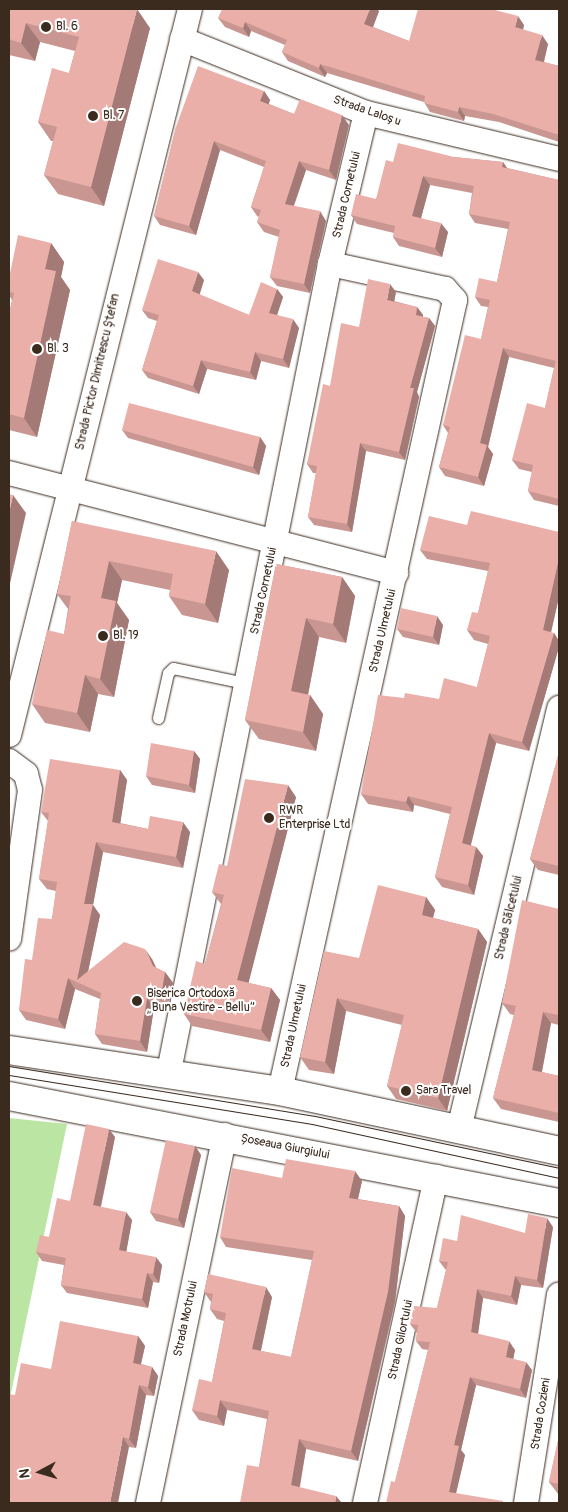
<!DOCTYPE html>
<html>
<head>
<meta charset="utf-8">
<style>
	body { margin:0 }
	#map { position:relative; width:568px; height:1512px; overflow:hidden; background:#fff; font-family:Pangolin,sans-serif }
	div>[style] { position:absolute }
	.green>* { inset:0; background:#bbe5a2 }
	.roads { filter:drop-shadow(0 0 1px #3b2a1e) drop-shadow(0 0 1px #3b2a1e) }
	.service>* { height:11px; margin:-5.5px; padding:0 5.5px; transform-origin:5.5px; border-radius:5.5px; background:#fff }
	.minor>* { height:24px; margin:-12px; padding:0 12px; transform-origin:12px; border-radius:12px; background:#fff }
	.primary>* { height:28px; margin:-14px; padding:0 14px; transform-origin:14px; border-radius:14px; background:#fff }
	.tram>* { height:1px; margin:-0.5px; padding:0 0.5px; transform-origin:0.5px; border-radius:0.5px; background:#3b2a1e }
	.wall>* { inset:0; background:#c99691 }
	.shaded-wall>* { inset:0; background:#a47a76 }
	.building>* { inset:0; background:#eaafa9 }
	.dots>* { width:14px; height:14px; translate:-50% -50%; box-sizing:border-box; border:2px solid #fff; border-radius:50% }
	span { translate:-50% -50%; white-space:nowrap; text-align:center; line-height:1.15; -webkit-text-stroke:4px #fff; paint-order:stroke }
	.poi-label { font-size:12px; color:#3b2a1e }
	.left { translate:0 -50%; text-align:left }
	.street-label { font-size:12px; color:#3b2a1e }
	.frame { position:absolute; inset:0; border:10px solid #3b2a1e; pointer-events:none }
	.north { position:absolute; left:15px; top:1447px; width:50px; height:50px; -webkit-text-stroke:4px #fff; paint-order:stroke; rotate:264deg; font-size:14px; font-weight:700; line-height:20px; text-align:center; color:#3b2a1e }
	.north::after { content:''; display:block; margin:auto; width:18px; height:22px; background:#3b2a1e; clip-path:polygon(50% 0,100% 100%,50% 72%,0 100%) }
</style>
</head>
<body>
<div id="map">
	<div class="green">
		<i style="clip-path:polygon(9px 1118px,67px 1124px,9px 1403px)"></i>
	</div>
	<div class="roads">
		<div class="service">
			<i style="left:158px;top:718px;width:46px;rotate:-77.5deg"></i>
			<i style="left:168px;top:673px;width:7px;rotate:-45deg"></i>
			<i style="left:173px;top:668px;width:74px;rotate:11.8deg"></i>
		</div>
		<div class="minor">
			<i style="left:182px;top:39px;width:198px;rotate:21.9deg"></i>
			<i style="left:366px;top:113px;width:198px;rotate:13.4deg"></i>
			<i style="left:9px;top:473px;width:400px;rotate:14.5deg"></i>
			<i style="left:9px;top:735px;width:748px;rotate:-76deg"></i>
			<i style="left:9px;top:761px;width:21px;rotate:37deg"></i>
			<i style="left:26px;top:774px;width:16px;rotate:76deg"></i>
			<i style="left:30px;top:790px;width:150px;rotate:98deg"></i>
			<i style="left:169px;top:1071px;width:823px;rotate:-78.72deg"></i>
			<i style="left:330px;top:264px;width:155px;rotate:-76.6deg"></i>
			<i style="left:280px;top:1091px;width:810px;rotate:-77.52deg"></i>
			<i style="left:455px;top:300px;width:15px;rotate:-132deg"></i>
			<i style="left:445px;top:289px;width:118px;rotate:-167.7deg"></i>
			<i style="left:459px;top:1129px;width:433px;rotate:-76.6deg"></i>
			<i style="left:148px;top:1503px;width:376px;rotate:-78.2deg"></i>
			<i style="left:365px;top:1503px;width:334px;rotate:-77.7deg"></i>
			<i style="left:526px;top:1503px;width:211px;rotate:-81deg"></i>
		</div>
		<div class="primary">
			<i style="left:9px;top:1050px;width:274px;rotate:8.6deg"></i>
			<i style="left:280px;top:1091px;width:285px;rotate:12.1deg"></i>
			<i style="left:9px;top:1096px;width:560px;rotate:11.01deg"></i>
		</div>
	</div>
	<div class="tram">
		<i style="left:9px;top:1066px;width:310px;rotate:9.3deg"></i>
		<i style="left:315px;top:1116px;width:249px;rotate:12deg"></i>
		<i style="left:9px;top:1075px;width:307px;rotate:9.2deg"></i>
		<i style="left:312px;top:1124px;width:253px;rotate:12.3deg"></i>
	</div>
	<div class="wall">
		<i style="clip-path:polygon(9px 9px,150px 28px,104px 206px,58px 194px,44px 175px,53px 141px,51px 141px,38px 122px,69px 73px,75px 51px,40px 42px,35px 61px,9px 55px)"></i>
		<i style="clip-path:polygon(379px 11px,373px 27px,409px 41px,524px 25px,523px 30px,548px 44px,544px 62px,559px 66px,559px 142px,499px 122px,465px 116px,464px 121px,430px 112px,424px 102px,327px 73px,325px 77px,288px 61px,282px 52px,285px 45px,251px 31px,249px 37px,225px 27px,218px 18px)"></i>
		<i style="clip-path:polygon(264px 91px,270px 100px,269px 104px,294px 114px,349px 125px,336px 180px,306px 170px,294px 206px,326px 221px,310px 293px,277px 286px,270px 277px,279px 237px,264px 232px,257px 222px,259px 217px,257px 216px,251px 207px,264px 167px,220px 150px,196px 235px,160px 225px,154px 216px,176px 127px)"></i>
		<i style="clip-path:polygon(454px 157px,503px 162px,507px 168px,559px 180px,559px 506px,534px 500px,528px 491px,532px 472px,519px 469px,512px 460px,545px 408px,554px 368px,509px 357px,488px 447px,493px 454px,484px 486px,445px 476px,439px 467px,448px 433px,443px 425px,481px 339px,488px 307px,481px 306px,475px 297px,497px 282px,508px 229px,475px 223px,469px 214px,472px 193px,430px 185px,421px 218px,448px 232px,442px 257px,399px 246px,393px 237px,394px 233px,357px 224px,351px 215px,376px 199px,393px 162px)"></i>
		<i style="clip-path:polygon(51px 243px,64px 262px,61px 277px,70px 290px,37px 437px,9px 430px,9px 314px,12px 300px,9px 295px,9px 278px)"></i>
		<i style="clip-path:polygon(204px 280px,199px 295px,249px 315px,277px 289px,283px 297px,277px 315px,299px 328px,289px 368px,261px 361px,256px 380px,207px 369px,199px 394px,148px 378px,142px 370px,157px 321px,148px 318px,142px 310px)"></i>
		<i style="clip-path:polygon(396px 292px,394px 301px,417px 307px,423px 315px,423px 317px,429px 318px,435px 326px,417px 392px,419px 397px,405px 460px,366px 451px,352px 532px,314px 525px,308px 517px,316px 473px,313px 473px,307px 464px,330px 386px,359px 327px)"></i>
		<i style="clip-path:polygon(122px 430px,260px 437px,266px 446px,259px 475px,128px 438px)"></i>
		<i style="clip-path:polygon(72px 521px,229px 570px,218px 623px,182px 615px,169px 596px,170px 590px,122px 580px,117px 603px,129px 620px,114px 697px,98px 694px,90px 732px,45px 723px,32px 704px,64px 634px,68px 609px,57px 594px)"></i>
		<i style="clip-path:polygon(467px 525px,559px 532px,559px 597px,551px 633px,554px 633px,559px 641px,559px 647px,529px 751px,496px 743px,470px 845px,476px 847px,483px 856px,474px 895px,442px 887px,435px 877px,450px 814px,414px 805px,413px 812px,368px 804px,361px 794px,404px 698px,439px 699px,477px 687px,488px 644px,474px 640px,467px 630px,478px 613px,488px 571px,427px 559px,420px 550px)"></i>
		<i style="clip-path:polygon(276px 564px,342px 577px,355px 596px,346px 643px,319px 637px,308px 695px,310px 695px,323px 714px,316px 751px,259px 739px,245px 720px)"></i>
		<i style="clip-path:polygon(443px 625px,439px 645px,403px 637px,397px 629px)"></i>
		<i style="clip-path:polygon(194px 751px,200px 759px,195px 793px,152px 785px,146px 776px)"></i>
		<i style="clip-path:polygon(559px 752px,559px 875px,538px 870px,530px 859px)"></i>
		<i style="clip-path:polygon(120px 770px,127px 780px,120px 823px,148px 829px,190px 832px,183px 868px,103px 852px,93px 905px,100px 915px,88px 971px,152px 959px,156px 968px,165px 972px,173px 983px,169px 1001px,154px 1008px,147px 1052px,102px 1044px,95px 1034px,100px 999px,75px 989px,65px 1029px,26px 1020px,19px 1010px,32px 960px,52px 919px,56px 891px,47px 889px,39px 879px,48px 821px,41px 812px)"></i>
		<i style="clip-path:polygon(296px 797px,248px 983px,271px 988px,280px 1000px,270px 1042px,192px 1026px,184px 1014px,205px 964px,221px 904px,212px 892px,227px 866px)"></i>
		<i style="clip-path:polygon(426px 897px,435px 910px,433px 918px,478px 929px,487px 942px,447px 1111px,396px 1099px,387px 1086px,402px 1025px,346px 1011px,334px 1074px,309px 1070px,300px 1057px,359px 958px)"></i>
		<i style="clip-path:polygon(559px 909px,559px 1025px,551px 1023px,542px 1072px,559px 1076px,559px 1122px,501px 1109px,493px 1098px,514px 1015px,510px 1014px,502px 1003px)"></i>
		<i style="clip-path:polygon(115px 1137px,101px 1207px,132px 1220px,126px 1252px,162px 1265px,159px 1283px,153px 1282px,148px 1308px,67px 1293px,61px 1285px,64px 1265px,42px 1261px,36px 1252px,49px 1237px,70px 1201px)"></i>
		<i style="clip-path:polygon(195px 1146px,201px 1155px,184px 1228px,156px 1221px,150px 1212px)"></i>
		<i style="clip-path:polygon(282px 1178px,362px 1181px,358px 1199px,399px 1206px,405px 1216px,395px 1302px,358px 1461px,306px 1449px,300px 1487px,240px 1503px,259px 1467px,267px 1419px,227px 1410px,224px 1426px,199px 1420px,192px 1410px,212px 1382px,224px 1321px,217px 1319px,210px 1309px,211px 1302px,204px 1292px,272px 1297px,261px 1351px,291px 1357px,312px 1260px,226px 1247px,220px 1237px)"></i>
		<i style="clip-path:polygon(553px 1227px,543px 1288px,521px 1285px,517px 1305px,483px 1298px,478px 1334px,515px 1350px,513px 1359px,532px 1370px,526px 1398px,476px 1385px,461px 1450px,465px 1455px,456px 1494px,504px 1503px,395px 1482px,428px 1350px,422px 1349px,416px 1341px,417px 1333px,410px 1324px,437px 1308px,446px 1270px,445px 1269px,439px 1261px,457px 1241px,525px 1233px)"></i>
		<i style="clip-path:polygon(138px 1336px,145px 1346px,141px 1364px,152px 1367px,158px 1376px,154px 1396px,146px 1395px,136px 1448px,129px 1447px,15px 1395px,51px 1369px)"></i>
		<i style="clip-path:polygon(559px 1436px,559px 1495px,558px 1494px,549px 1482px)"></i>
	</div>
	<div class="shaded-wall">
		<i style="clip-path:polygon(137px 9px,150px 28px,104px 206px,91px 187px)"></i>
		<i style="clip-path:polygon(370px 9px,377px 9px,379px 11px,371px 32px,364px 24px)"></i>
		<i style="clip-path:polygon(518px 16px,524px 25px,521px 36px,515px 27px)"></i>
		<i style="clip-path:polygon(245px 22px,251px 31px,249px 37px,243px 28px)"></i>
		<i style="clip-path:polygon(26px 23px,40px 42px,35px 61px,21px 43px)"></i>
		<i style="clip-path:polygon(542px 35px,548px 44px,542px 69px,535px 60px)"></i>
		<i style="clip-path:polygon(320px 64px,327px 73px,325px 77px,319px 68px)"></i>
		<i style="clip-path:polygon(264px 91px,270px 100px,266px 110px,260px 101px)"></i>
		<i style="clip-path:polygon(459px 107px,465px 116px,464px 121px,458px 112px)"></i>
		<i style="clip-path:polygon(342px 115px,349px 125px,336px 180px,329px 170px)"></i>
		<i style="clip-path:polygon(214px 141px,220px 150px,196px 235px,189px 226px)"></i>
		<i style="clip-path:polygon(299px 161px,306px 170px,291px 213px,285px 204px)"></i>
		<i style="clip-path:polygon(503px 162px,509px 171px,502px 167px)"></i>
		<i style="clip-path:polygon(423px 176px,430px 185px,419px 225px,412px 216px)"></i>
		<i style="clip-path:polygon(320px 211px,326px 221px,310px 293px,304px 284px)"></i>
		<i style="clip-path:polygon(441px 223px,448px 232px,442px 257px,435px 248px)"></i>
		<i style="clip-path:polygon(51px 243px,64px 262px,61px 277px,70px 290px,37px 437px,24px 418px,45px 269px)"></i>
		<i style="clip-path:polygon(198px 272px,204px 280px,198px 300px,192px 291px)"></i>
		<i style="clip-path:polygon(390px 284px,396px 292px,393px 308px,387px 300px)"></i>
		<i style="clip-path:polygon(277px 289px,283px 297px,275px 321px,269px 313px)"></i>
		<i style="clip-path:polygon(417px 307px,423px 315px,422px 323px,416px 315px)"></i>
		<i style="clip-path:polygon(429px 318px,435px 326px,417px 392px,419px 397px,405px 460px,399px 452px,410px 388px)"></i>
		<i style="clip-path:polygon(293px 319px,299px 328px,289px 368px,283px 359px)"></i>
		<i style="clip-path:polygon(503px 348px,509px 357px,488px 447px,493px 454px,484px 486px,478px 477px,480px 443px)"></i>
		<i style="clip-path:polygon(255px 352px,261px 361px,256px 380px,250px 372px)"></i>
		<i style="clip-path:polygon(201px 360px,207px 369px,199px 394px,193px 386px)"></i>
		<i style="clip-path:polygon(260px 437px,266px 446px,259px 475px,253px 467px)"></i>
		<i style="clip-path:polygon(360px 443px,366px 451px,352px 532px,347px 524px)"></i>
		<i style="clip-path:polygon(13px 495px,26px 513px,9px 588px,9px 513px)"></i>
		<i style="clip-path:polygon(216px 551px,229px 570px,218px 623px,205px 604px)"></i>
		<i style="clip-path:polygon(559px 558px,559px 597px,549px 640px,543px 630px)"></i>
		<i style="clip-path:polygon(109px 561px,122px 580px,117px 603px,129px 620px,114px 697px,100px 679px,101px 598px)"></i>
		<i style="clip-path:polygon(342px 577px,355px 596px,346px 643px,333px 624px)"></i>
		<i style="clip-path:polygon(437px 616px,443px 625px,439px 645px,433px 637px)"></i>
		<i style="clip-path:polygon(306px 618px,319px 637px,305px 710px,291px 691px)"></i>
		<i style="clip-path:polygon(554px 633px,559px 641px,559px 647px,529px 751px,522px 742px)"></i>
		<i style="clip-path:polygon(85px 675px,98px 694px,90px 732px,77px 713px)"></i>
		<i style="clip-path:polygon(310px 695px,323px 714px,316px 751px,303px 732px)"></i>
		<i style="clip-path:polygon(489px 733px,496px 743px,469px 853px,462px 843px)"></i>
		<i style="clip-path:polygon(194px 751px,200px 759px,195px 793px,189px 785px)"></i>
		<i style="clip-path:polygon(120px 770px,127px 780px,119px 832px,112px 822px)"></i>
		<i style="clip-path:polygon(288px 785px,296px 797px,246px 993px,237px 980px)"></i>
		<i style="clip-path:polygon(408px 796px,414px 805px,413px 812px,406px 802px)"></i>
		<i style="clip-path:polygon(183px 822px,190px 832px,183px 868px,176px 857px)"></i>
		<i style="clip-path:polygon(96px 842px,103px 852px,93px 905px,100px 915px,85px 986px,77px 980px,84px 904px)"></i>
		<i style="clip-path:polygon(476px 847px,483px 856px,474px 895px,468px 885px)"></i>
		<i style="clip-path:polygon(426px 897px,435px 910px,430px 928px,422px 915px)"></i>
		<i style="clip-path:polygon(478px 929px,487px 942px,447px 1111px,438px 1098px)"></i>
		<i style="clip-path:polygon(145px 949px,152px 959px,160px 976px,153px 966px)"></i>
		<i style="clip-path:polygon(165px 972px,173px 983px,169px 1001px,162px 990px)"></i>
		<i style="clip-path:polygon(68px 978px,75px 989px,65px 1029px,58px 1019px)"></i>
		<i style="clip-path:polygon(271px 988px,280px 1000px,270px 1042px,261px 1030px)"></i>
		<i style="clip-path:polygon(147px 998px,154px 1008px,147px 1052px,140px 1041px)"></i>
		<i style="clip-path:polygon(337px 998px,346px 1011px,334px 1074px,325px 1062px)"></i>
		<i style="clip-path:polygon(543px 1012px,551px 1023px,540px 1081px,532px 1070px)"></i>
		<i style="clip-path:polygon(109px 1129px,115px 1137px,99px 1214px,93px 1205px)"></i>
		<i style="clip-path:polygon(195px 1146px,201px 1155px,184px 1228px,178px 1219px)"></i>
		<i style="clip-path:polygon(355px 1171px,362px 1181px,356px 1207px,349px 1198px)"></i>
		<i style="clip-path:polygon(399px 1206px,405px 1216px,395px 1302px,358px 1461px,351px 1451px)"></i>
		<i style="clip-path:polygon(126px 1212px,132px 1220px,125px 1259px,119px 1250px)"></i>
		<i style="clip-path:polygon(547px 1218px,553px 1227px,543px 1288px,537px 1280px)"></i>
		<i style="clip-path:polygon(156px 1257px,162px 1265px,159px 1283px,153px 1274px)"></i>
		<i style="clip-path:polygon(147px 1273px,153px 1282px,148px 1308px,142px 1299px)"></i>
		<i style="clip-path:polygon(515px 1276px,521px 1285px,517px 1305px,511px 1296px)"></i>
		<i style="clip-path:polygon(266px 1287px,272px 1297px,259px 1359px,252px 1349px)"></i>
		<i style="clip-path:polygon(477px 1289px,483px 1298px,477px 1341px,471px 1332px)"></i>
		<i style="clip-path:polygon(138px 1336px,145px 1346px,139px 1372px,133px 1363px)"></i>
		<i style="clip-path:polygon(509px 1341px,515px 1350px,512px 1365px,506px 1357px)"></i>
		<i style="clip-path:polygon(526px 1362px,532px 1370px,526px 1398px,520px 1389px)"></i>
		<i style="clip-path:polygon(152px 1367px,158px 1376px,154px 1396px,148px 1387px)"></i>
		<i style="clip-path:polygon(470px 1377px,476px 1385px,461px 1450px,465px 1455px,454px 1501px,449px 1492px,454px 1445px)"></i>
		<i style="clip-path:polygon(139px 1385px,146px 1395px,136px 1448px,129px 1439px)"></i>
		<i style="clip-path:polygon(220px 1400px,227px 1410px,224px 1426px,217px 1416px)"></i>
		<i style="clip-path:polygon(123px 1437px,129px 1447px,118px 1503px,110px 1503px)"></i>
		<i style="clip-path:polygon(299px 1439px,306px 1449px,298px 1495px,291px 1485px)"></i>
		<i style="clip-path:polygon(336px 1496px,342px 1503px,335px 1503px)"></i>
	</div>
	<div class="building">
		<i style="clip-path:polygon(9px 9px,137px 9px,91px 187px,44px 175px,57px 127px,38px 122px,52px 68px,69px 73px,79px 37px,26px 23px,21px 43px,9px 39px)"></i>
		<i style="clip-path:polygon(222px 9px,370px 9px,364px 24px,409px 41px,418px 9px,491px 9px,518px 16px,515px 27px,542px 35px,535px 60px,559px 66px,559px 135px,493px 114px,459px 107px,458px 112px,424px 103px,425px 96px,320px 64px,319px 68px,282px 52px,287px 40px,245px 22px,243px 28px,218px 18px)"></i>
		<i style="clip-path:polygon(198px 66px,264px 91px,260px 101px,294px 114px,300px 99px,342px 115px,329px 170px,299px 161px,285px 204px,320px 211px,304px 284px,270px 277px,280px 230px,257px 222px,261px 210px,251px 207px,266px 161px,214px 141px,189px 226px,154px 216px,176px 127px)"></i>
		<i style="clip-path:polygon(398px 143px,454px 157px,503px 162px,502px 167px,559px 180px,559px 499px,528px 491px,533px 465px,512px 460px,527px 403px,545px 408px,556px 361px,503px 348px,480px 443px,487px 445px,478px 477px,439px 467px,450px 427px,443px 425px,465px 335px,481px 339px,490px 300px,475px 297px,479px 278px,497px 282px,510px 222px,469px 214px,474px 186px,423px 176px,412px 216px,441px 223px,435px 248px,393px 237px,395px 226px,351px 215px,356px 194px,376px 199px,386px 160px,393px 162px)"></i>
		<i style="clip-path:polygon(18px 235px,51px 243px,45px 269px,56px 271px,24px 418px,9px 414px,9px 314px,14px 293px,9px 292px,9px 278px)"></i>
		<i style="clip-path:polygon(158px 259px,198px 272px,192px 291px,249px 315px,261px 282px,277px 289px,269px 313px,293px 319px,283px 359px,255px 352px,250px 372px,201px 360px,193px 386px,142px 370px,159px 315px,142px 310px)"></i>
		<i style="clip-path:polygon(368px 279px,390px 284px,387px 300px,417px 307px,416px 315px,429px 318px,410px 388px,414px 388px,399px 452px,360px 443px,347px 524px,308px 517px,317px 466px,307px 464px,323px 384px,330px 386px,341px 323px,359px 327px)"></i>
		<i style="clip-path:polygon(129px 403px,260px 437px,253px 467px,122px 430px)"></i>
		<i style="clip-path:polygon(9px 494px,13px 495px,9px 513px)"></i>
		<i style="clip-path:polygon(471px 511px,559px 532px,559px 558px,543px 630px,554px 633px,522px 742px,489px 733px,462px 843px,476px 847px,468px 885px,435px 877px,452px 807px,408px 796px,406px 802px,361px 794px,378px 695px,404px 698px,405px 693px,439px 699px,444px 678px,477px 687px,490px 636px,467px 630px,472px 612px,478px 613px,490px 563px,420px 550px,429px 516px,467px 525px)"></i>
		<i style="clip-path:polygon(72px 521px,216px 551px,205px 604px,169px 596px,173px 574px,109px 561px,101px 598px,116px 601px,100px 679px,85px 675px,77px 713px,32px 704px,47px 630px,64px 634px,71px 596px,57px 594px)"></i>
		<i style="clip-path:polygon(276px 564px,342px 577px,333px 624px,306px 618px,291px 691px,310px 695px,303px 732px,245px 720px)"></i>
		<i style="clip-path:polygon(401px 608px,437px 616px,433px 637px,397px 629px)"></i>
		<i style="clip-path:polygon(151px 743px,194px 751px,189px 785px,146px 776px)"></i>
		<i style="clip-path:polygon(559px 752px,559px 866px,530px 859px)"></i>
		<i style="clip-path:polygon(50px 759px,120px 770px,112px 822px,148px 829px,150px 816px,183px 822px,176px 857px,96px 842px,84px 904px,93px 904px,77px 980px,124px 942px,145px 949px,153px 966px,165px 972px,162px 990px,147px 998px,140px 1041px,95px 1034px,101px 993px,68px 978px,58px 1019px,19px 1010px,25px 959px,32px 960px,38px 918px,52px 919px,57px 882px,39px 879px,49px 813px,41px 812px)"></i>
		<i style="clip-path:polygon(245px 779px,288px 785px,237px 980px,271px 988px,261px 1030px,184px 1014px,196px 961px,205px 964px,224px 895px,212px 892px,219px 864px,227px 866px)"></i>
		<i style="clip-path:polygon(378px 885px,426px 897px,422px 915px,478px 929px,438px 1098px,387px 1086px,404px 1015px,337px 998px,325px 1062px,300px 1057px,324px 951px,359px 958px)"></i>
		<i style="clip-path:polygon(522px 900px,559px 909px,559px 1015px,543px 1012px,532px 1070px,559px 1076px,559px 1113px,493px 1098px,516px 1006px,502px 1003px)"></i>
		<i style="clip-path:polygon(86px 1124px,109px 1129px,93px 1205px,126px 1212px,119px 1250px,156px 1257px,153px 1274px,147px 1273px,142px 1299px,61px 1285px,66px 1258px,36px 1252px,40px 1235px,49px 1237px,57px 1198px,70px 1201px)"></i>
		<i style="clip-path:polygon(166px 1140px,195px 1146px,178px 1219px,150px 1212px)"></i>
		<i style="clip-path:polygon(286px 1159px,355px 1171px,349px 1198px,399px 1206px,388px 1292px,351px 1451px,299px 1439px,291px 1485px,336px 1496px,335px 1503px,240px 1503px,247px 1465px,259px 1467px,269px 1411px,220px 1400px,217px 1416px,192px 1410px,199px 1379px,212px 1382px,226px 1313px,210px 1309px,213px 1294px,204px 1292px,208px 1274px,266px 1287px,252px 1349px,291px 1357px,314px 1251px,220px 1237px,232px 1168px,282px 1178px)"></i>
		<i style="clip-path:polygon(528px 1214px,547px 1218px,537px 1280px,515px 1276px,511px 1296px,477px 1289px,471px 1332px,509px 1341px,506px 1357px,526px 1362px,520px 1389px,470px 1377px,454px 1445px,459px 1446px,449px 1492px,503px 1501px,503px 1503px,386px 1503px,391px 1481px,395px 1482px,430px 1342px,416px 1341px,418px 1325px,410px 1324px,414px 1306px,437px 1308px,448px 1262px,439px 1261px,443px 1238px,457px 1241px,461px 1215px,525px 1233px)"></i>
		<i style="clip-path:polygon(60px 1321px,138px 1336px,133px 1363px,152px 1367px,148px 1387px,139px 1385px,129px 1439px,123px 1437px,110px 1503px,9px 1503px,9px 1394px,15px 1395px,21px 1363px,51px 1369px)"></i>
		<i style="clip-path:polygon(559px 1436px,559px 1484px,549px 1482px)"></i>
	</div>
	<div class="dots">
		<i style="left:46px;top:27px;background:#3b2a1e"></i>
		<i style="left:93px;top:116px;background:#3b2a1e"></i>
		<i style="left:37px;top:349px;background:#3b2a1e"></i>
		<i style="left:103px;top:636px;background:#3b2a1e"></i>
		<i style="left:269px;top:818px;background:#3b2a1e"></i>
		<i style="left:137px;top:1001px;background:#3b2a1e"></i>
		<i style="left:406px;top:1091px;background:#3b2a1e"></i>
	</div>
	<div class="poi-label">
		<span class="left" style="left:56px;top:27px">Bl. 6</span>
		<span class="left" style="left:103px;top:116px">Bl. 7</span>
		<span class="left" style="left:47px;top:349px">Bl. 3</span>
		<span class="left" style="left:113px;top:636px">Bl. 19</span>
		<span class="left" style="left:279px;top:818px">RWR<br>Enterprise Ltd</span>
		<span class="left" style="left:147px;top:1001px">Biserica Ortodoxă<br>„Buna Vestire - Bellu”</span>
		<span class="left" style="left:416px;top:1091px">Sara Travel</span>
	</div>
	<div class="street-label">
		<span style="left:367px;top:111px;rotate:19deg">Strada Laloșu</span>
		<span style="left:347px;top:195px;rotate:-77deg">Strada Cornetului</span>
		<span style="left:98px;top:372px;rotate:-77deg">Strada Pictor Dimitrescu Ștefan</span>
		<span style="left:264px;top:591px;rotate:-78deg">Strada Cornetului</span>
		<span style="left:383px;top:631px;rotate:-77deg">Strada Ulmetului</span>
		<span style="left:509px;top:918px;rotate:-77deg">Strada Sălcetului</span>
		<span style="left:294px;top:1026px;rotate:-78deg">Strada Ulmetului</span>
		<span style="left:285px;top:1147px;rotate:11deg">Șoseaua Giurgiului</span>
		<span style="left:186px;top:1319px;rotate:-78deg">Strada Motrului</span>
		<span style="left:401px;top:1340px;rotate:-78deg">Strada Gilortului</span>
		<span style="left:541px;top:1414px;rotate:-81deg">Strada Cozieni</span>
	</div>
	<div class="frame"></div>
	<div class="north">N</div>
</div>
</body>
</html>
